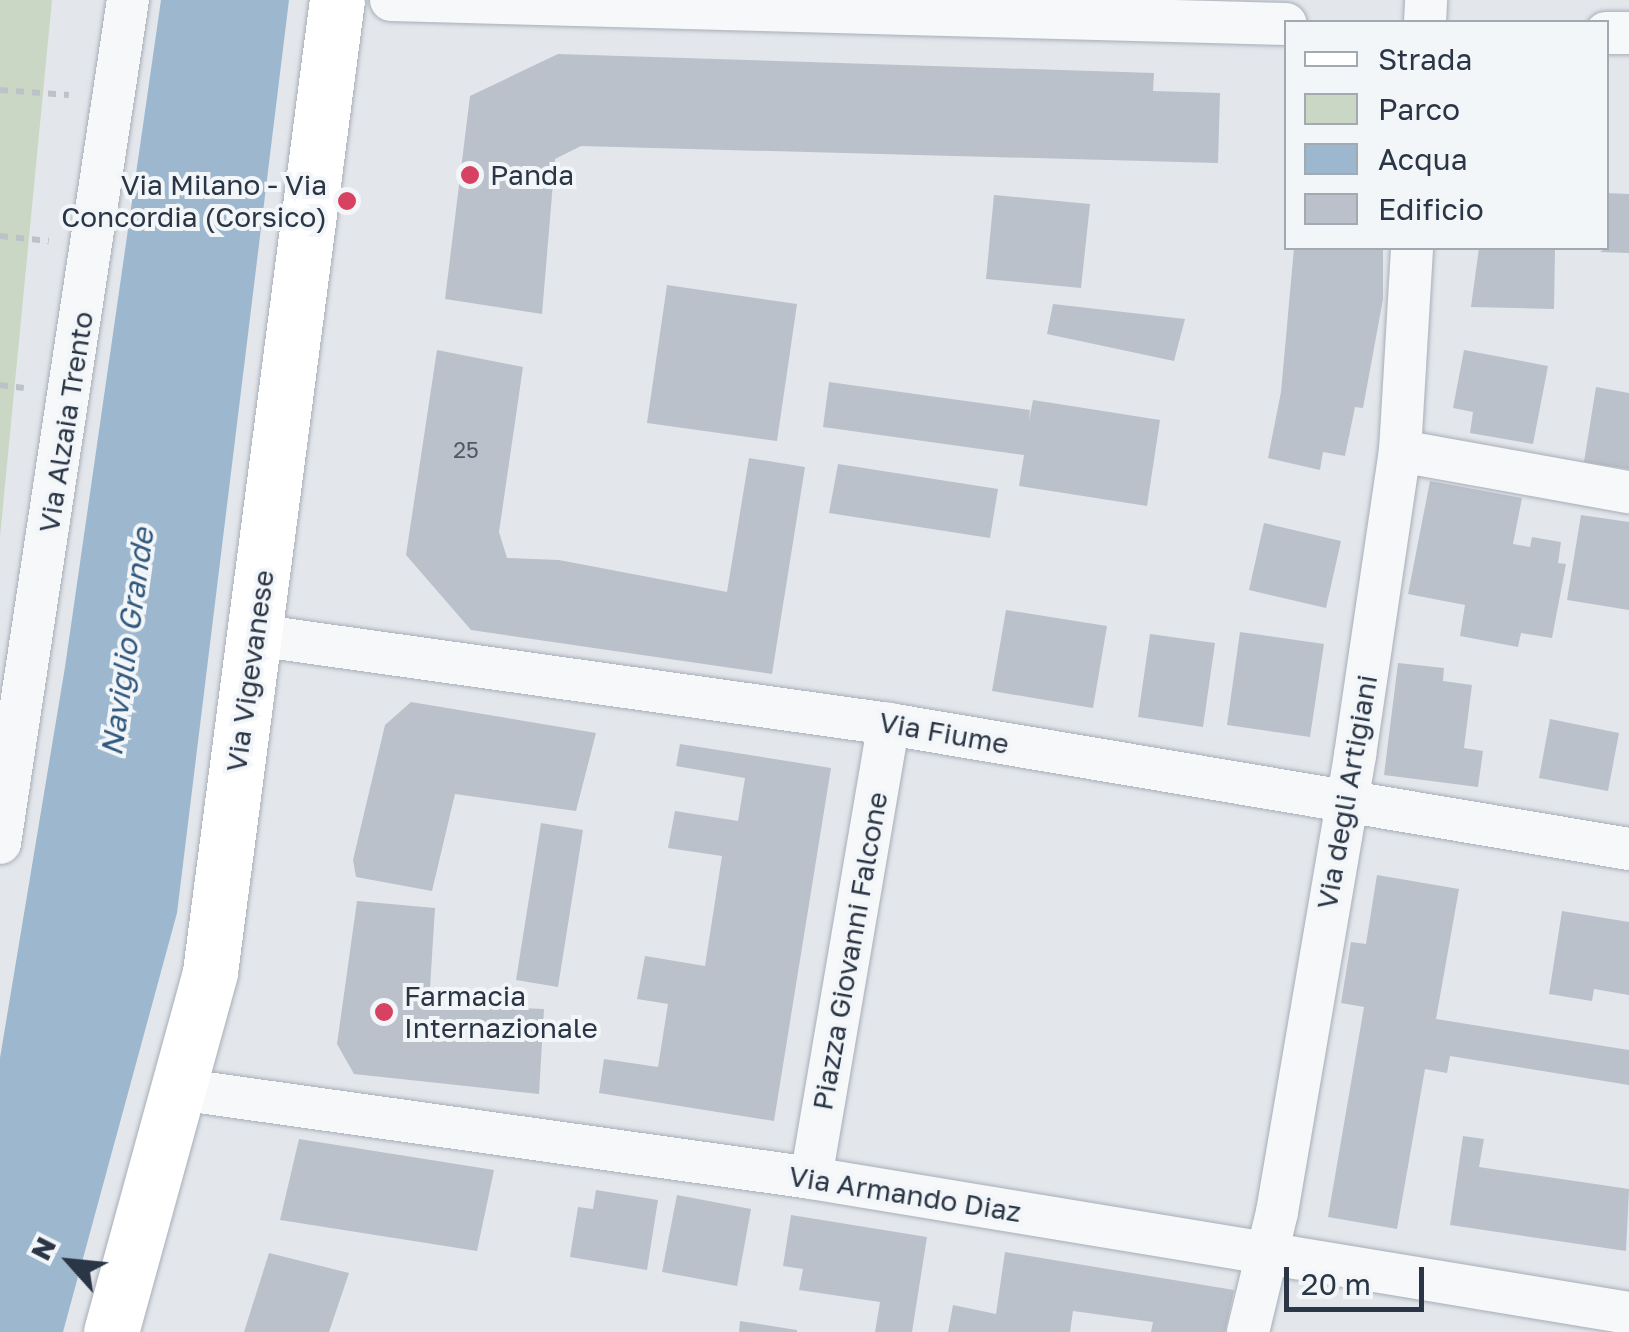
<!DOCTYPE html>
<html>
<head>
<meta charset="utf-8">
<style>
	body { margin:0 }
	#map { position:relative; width:1629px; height:1332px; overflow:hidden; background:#e3e7ec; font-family:"Golos Text",sans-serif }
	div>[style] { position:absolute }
	.green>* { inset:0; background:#cad7c4 }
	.water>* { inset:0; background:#9db8ce }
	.building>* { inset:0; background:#bac1ca }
	.path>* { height:6px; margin-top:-3px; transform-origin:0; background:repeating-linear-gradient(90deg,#bdc2c8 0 8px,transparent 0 16px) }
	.roads { filter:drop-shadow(0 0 2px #a8aeb7) drop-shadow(0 0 2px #a8aeb7) }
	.minor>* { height:42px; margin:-21px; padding:0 21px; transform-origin:21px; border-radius:21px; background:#f6f8fa }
	.secondary>* { height:55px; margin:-27.5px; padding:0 27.5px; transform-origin:27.5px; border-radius:27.5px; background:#fff }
	.dots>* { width:28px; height:28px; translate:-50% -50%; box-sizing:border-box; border:5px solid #f3f6f9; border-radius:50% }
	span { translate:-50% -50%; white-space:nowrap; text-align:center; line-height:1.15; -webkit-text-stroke:8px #f3f6f9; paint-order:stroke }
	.number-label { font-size:22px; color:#4e5967 }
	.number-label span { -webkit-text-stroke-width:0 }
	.poi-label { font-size:28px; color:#2a3646 }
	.left { translate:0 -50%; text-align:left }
	.right { translate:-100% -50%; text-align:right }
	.street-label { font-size:28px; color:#2a3646 }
	.water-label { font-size:30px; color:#31587d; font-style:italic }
	.legend { position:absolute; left:1284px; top:20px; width:325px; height:230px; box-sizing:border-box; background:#f3f6f9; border:2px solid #a3a9b1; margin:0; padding:12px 18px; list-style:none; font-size:30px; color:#2a3646 }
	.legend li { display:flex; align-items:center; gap:20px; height:50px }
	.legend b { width:50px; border:2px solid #a3a9b1 }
	.north { position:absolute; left:20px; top:1212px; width:100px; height:100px; -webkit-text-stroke:8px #f3f6f9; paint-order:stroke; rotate:297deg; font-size:28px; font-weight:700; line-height:40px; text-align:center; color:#2a3646 }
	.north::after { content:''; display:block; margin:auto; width:35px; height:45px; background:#2a3646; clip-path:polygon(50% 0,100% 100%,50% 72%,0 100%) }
	.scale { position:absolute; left:1284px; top:1267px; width:140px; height:45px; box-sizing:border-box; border:5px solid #2a3646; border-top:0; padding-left:12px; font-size:30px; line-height:35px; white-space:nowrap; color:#2a3646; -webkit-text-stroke:8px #f3f6f9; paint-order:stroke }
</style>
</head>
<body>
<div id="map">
	<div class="green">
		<i style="clip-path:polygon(0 0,52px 0,0 537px)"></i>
	</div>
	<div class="water">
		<i style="clip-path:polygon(161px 0,289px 0,177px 913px,63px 1332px,0 1332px,0 1058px,65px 667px)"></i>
	</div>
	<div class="building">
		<i style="clip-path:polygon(558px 54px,1154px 73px,1153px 91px,1220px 93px,1218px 163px,581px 146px,555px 159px,542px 314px,445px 299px,470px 96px)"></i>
		<i style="clip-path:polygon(1606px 193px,1629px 194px,1629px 253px,1600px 252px,1606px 248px)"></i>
		<i style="clip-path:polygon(994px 195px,1090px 204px,1081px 288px,986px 279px)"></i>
		<i style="clip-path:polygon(1294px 248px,1383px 248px,1383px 299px,1363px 408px,1355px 407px,1345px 456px,1323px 452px,1320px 470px,1268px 458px,1281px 392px)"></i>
		<i style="clip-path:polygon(1479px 248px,1555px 248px,1554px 309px,1471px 307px)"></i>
		<i style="clip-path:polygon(667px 285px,797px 304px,777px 441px,647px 423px)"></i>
		<i style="clip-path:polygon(1053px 304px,1185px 319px,1174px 361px,1047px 334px)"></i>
		<i style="clip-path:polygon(437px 350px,523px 367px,499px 532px,507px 558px,559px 560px,727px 592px,749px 458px,805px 467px,772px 674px,471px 630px,406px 555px)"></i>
		<i style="clip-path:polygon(1464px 350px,1548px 366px,1533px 444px,1470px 433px,1473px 412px,1453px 408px)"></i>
		<i style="clip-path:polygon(829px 382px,1030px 410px,1029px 421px,1033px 400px,1160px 420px,1147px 506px,1019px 486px,1024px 455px,823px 427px)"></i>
		<i style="clip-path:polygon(1596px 387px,1629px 393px,1629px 469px,1584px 462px)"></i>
		<i style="clip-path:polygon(838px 464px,998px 489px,990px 538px,829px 513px)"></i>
		<i style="clip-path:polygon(1430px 481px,1522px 498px,1513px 544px,1530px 547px,1532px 537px,1561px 542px,1558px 563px,1566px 564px,1552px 638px,1521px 633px,1518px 647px,1460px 636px,1465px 605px,1408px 594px)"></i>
		<i style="clip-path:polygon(1581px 515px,1629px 522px,1629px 610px,1567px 600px)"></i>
		<i style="clip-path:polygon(1264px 523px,1341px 541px,1326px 608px,1249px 590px)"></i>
		<i style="clip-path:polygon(1006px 610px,1107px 626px,1093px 708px,992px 691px)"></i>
		<i style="clip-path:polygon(1240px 632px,1324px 644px,1310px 737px,1227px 725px)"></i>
		<i style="clip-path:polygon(1150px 634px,1215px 643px,1203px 727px,1138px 717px)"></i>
		<i style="clip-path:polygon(1398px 663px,1444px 668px,1443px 681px,1472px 685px,1464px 748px,1483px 751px,1478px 787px,1384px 775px)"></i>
		<i style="clip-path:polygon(411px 702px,596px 733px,576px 811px,455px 794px,432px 891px,356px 877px,353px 860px,385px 725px)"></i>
		<i style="clip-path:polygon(1550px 719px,1619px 733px,1608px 791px,1539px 778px)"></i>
		<i style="clip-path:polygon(680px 744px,831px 768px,774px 1121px,599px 1093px,604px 1059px,658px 1067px,668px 1004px,637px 999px,645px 956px,705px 966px,722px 856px,668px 848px,675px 811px,738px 821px,745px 778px,676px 766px)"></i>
		<i style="clip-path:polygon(541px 823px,583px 830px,558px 987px,516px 980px)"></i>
		<i style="clip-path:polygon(1377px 875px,1459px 889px,1436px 1019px,1629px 1050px,1629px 1085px,1450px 1056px,1447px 1073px,1425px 1069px,1397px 1229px,1328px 1217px,1364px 1007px,1341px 1003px,1351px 942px,1366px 944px)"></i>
		<i style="clip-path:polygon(357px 901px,435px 908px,429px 1004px,544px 1009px,539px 1094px,354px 1074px,337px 1044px)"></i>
		<i style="clip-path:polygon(1562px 911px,1629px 922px,1629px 995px,1594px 989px,1592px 1001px,1549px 994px)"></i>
		<i style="clip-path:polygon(1463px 1136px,1484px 1139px,1479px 1167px,1629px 1189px,1626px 1251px,1450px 1225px)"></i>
		<i style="clip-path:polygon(299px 1139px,494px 1170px,477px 1251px,280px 1220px)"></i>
		<i style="clip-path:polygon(596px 1190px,658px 1200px,647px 1270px,570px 1257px,578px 1207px,593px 1209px)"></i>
		<i style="clip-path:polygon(677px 1195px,751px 1209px,737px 1286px,662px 1272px)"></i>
		<i style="clip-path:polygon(791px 1215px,927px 1237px,912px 1332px,875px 1332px,880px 1302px,799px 1290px,803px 1269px,783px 1266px)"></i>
		<i style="clip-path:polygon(1005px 1252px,1234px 1290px,1225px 1332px,1151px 1332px,1153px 1322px,1073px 1311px,1070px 1332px,948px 1332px,953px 1305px,996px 1314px)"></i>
		<i style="clip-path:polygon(269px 1253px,349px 1273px,329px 1332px,244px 1332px)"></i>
		<i style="clip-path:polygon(740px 1321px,797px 1330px,797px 1332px,739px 1332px)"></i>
	</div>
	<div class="path">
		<i style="left:0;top:90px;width:69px;rotate:4.1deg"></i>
		<i style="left:0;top:236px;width:49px;rotate:5.8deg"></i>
		<i style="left:0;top:385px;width:24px;rotate:7deg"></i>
	</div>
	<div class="roads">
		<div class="minor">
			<i style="left:391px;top:0;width:895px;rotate:1.54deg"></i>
			<i style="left:1425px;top:22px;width:22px;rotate:-87deg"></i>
			<i style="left:1606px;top:33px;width:23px"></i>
			<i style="left:1400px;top:451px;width:233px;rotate:10.2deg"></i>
			<i style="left:255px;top:635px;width:640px;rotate:7.99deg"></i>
			<i style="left:889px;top:724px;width:750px;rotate:9.59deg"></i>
			<i style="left:0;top:843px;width:853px;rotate:-81.37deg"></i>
			<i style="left:178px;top:1089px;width:639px;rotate:8deg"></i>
			<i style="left:811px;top:1178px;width:829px;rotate:9.37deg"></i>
			<i style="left:811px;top:1178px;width:461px;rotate:-80.3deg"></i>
			<i style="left:1248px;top:1332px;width:123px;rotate:-76.4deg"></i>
			<i style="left:1277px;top:1212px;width:464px;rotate:-80.3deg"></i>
			<i style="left:1355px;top:755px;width:307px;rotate:-81.6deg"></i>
			<i style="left:1400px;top:451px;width:203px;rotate:-86.6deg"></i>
		</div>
		<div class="secondary">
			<i style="left:111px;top:1332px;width:373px;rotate:-74.6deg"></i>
			<i style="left:210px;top:972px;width:980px;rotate:-82.56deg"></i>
		</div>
	</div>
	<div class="dots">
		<i style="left:470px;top:175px;background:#d74263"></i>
		<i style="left:347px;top:201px;background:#d74263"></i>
		<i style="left:384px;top:1012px;background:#d74263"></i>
	</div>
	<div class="number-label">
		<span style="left:466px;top:450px">25</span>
	</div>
	<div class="poi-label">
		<span class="left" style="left:490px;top:175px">Panda</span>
		<span class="right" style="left:327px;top:201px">Via Milano - Via<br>Concordia (Corsico)</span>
		<span class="left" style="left:404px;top:1012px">Farmacia<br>Internazionale</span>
	</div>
	<div class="street-label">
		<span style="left:66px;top:422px;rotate:-81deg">Via Alzaia Trento</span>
		<span style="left:250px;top:671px;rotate:-82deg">Via Vigevanese</span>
		<span style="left:944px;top:733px;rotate:10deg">Via Fiume</span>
		<span style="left:1347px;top:792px;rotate:-80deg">Via degli Artigiani</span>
		<span style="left:850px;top:951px;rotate:-80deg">Piazza Giovanni Falcone</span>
		<span style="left:905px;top:1194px;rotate:9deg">Via Armando Diaz</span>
	</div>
	<div class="water-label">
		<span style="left:127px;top:642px;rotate:-82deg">Naviglio Grande</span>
	</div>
	<ul class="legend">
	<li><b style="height:12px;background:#fff"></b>Strada</li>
	<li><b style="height:28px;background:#cad7c4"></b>Parco</li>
	<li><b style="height:28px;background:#9db8ce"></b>Acqua</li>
	<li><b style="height:28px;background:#bac1ca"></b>Edificio</li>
	</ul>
	<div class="north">N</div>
	<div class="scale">20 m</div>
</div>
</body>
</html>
